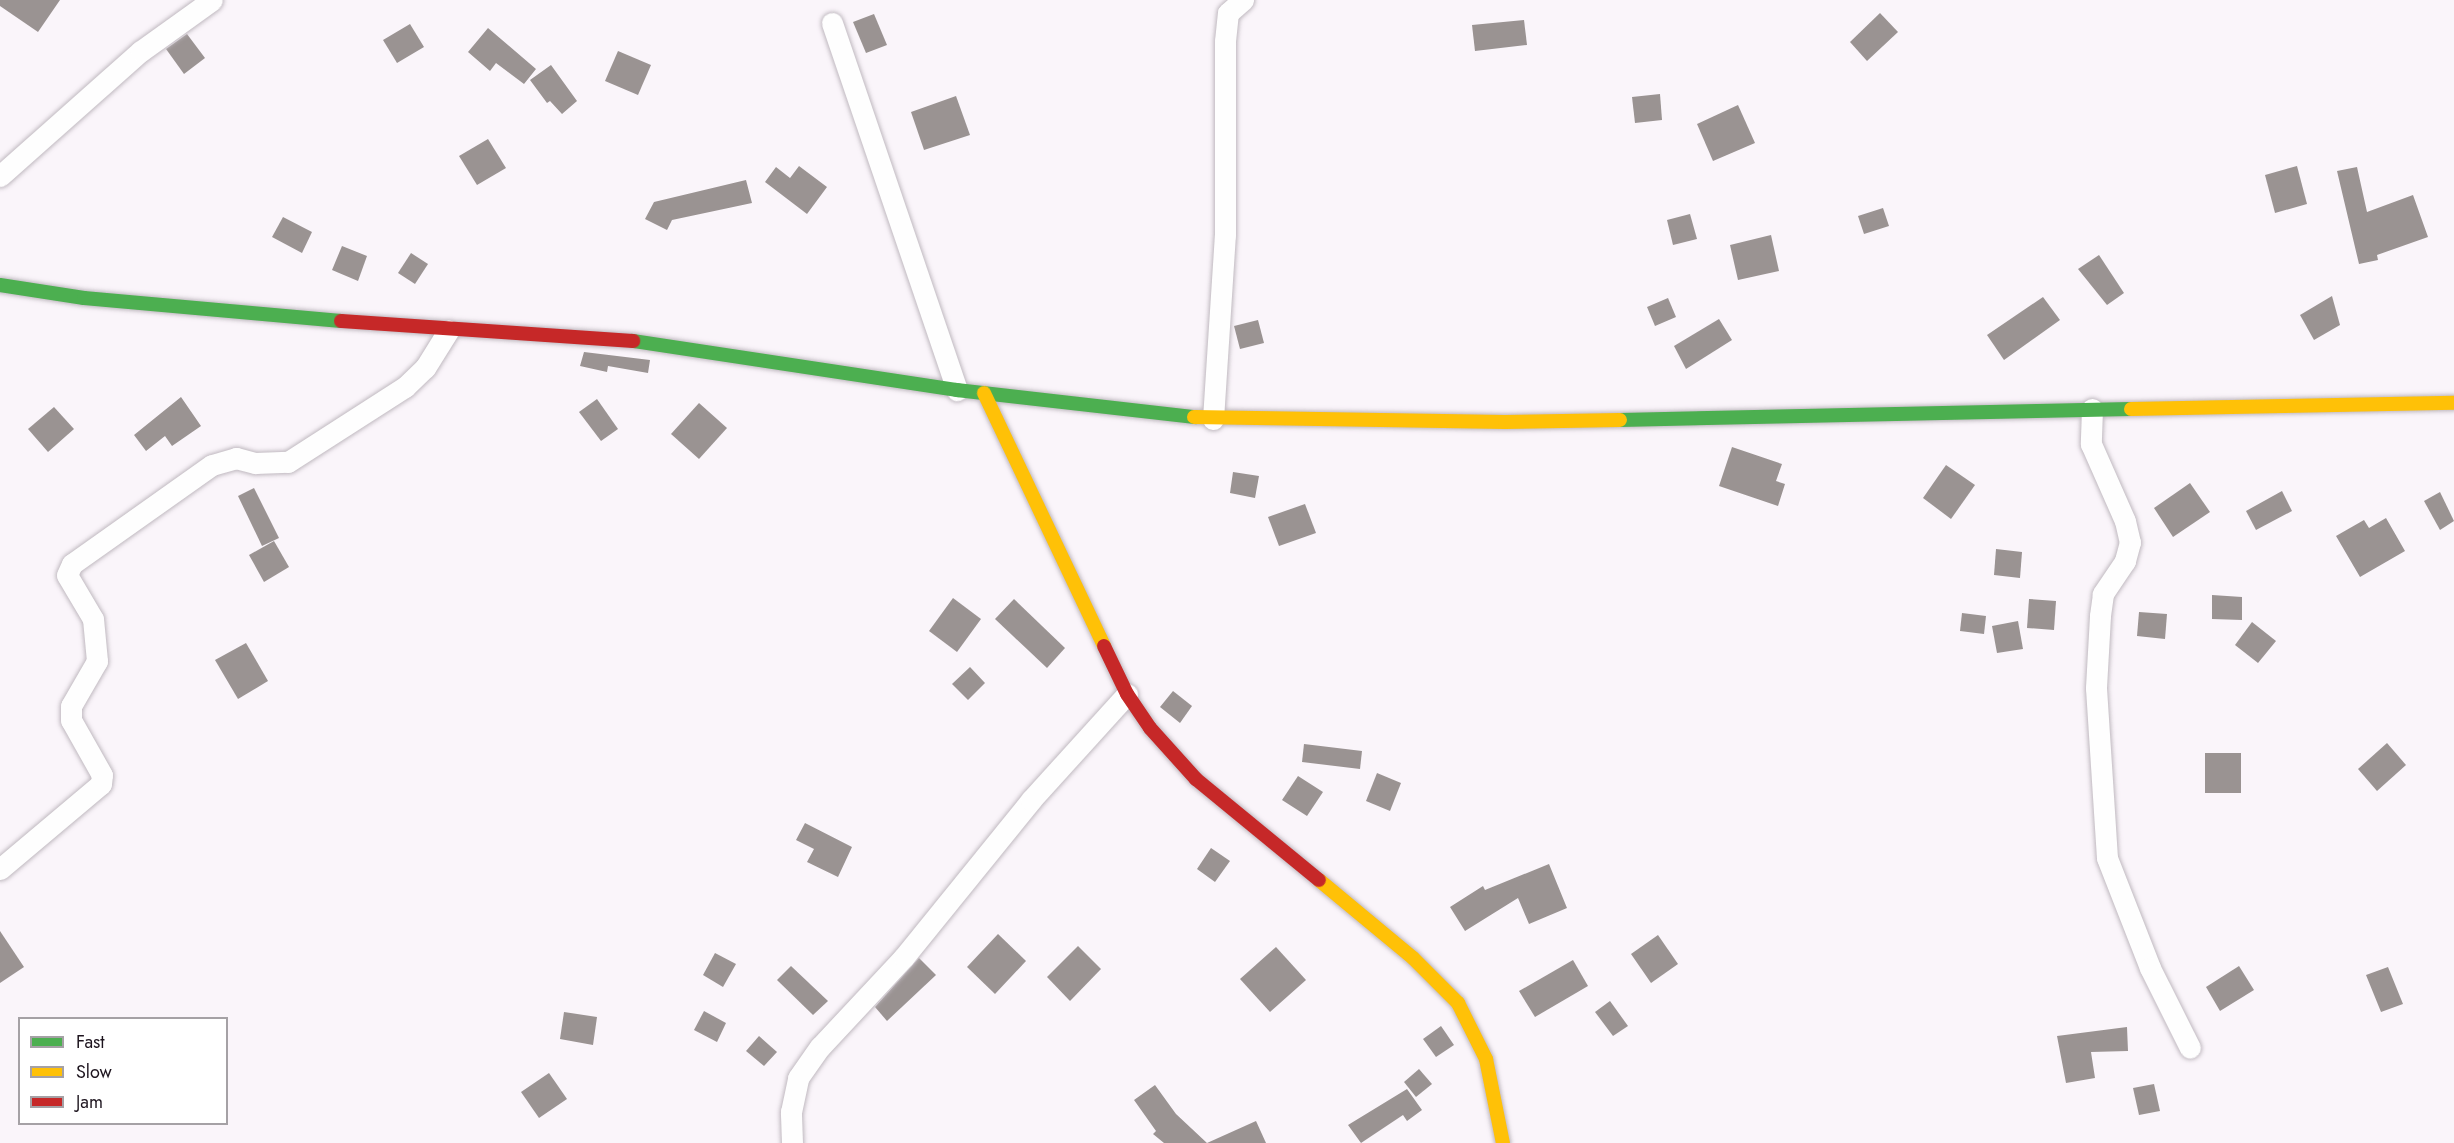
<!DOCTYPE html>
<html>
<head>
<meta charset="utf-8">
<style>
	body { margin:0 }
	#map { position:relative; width:2454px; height:1143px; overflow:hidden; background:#faf5fa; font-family:Jost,sans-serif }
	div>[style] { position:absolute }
	.building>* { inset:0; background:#9a9392 }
	.roads { filter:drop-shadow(0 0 2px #c0b9c0) drop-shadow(0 0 2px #c0b9c0) }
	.street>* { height:21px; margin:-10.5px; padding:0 10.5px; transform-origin:10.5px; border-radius:10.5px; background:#fefefe }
	.fast>* { height:14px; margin:-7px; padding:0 7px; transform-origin:7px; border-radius:7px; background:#4caf50 }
	.slow>* { height:14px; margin:-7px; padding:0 7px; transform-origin:7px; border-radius:7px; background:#ffc107 }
	.jam>* { height:14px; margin:-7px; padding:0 7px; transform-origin:7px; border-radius:7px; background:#c62828 }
	span { translate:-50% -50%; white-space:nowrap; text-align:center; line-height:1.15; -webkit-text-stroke:6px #fff; paint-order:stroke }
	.legend { position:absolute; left:18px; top:1017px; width:210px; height:108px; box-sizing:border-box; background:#fff; border:2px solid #a5a1a5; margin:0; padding:8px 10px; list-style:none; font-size:18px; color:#1d141e }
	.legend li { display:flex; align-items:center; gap:12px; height:30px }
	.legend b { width:30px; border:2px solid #a5a1a5 }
</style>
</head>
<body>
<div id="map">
	<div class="building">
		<i style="clip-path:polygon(0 0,60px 0,38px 32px,0 6px)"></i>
		<i style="clip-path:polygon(1880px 13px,1898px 32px,1867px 61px,1850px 42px)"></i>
		<i style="clip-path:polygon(874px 14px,887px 45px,866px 53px,853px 22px)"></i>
		<i style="clip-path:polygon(1524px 20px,1527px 45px,1475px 51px,1472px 25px)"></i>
		<i style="clip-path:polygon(410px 24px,424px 47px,397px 63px,383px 40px)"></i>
		<i style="clip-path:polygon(488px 28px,536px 69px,524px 84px,496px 63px,490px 71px,468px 52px)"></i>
		<i style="clip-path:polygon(187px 34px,205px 58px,184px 74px,166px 49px)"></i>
		<i style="clip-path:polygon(618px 51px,651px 65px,638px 95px,605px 81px)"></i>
		<i style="clip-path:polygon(551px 65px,577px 101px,562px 114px,550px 101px,547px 103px,530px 80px)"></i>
		<i style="clip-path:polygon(1660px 94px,1662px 120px,1635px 123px,1632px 97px)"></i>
		<i style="clip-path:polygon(956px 96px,970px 135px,924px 150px,911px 112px)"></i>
		<i style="clip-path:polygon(1738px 105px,1755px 143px,1713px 161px,1697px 124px)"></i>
		<i style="clip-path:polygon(488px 139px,506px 168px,477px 185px,459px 156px)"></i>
		<i style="clip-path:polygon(799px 166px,827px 187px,807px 214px,765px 182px,776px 167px,790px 178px)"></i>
		<i style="clip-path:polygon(2297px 166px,2307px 204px,2275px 213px,2265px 175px)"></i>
		<i style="clip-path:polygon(2357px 167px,2367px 212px,2413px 195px,2428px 237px,2377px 255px,2378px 260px,2359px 264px,2337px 171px)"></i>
		<i style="clip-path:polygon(746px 180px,752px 203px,672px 220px,667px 230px,645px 219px,654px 202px)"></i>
		<i style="clip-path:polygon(1883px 208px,1889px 226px,1864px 234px,1858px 216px)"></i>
		<i style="clip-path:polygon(1690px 214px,1697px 239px,1673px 245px,1667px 220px)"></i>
		<i style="clip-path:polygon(283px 217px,312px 232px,302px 253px,272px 237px)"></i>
		<i style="clip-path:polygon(1771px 235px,1779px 271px,1738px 280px,1730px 245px)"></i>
		<i style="clip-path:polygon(342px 246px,367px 256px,358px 281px,332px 270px)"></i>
		<i style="clip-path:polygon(411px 253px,428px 264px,415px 284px,398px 273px)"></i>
		<i style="clip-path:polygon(2099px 255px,2124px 293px,2107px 305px,2078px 269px)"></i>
		<i style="clip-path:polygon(2332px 296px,2340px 325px,2314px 340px,2300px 315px)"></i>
		<i style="clip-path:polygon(2043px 297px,2060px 320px,2004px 360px,1987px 335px)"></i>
		<i style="clip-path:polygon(1668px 298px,1676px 317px,1655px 326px,1647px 307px)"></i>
		<i style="clip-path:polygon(1719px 319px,1732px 340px,1686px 369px,1674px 346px)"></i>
		<i style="clip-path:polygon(1258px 320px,1264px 343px,1240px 349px,1234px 326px)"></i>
		<i style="clip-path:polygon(584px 352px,650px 360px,648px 373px,608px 366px,607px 372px,580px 366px)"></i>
		<i style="clip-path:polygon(181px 397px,201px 426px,172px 446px,165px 436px,146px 451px,134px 435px)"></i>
		<i style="clip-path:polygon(597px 399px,618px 429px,601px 441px,579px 412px)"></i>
		<i style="clip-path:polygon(699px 403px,727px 428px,699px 459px,671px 434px)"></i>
		<i style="clip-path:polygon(54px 407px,74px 429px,48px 452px,28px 429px)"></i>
		<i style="clip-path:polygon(1732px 447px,1782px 464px,1776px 481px,1785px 484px,1778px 506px,1719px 486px)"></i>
		<i style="clip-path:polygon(1946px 465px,1975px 485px,1951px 519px,1923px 498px)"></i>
		<i style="clip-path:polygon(1233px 472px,1259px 476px,1255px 498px,1230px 493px)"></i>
		<i style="clip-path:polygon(2190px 483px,2210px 512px,2173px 537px,2154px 508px)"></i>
		<i style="clip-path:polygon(254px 488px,279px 538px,262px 546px,238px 496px)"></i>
		<i style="clip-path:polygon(2282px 491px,2292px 511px,2256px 530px,2246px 511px)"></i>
		<i style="clip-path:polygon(2440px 492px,2454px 521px,2440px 530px,2424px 501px)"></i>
		<i style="clip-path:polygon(1305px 504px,1316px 533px,1279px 546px,1268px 517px)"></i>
		<i style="clip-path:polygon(2386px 518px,2405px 551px,2360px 577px,2336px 536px,2364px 520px,2369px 528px)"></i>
		<i style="clip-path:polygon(274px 541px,289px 567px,264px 582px,249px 555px)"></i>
		<i style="clip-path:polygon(1996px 549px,2022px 552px,2020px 578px,1994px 575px)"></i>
		<i style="clip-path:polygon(2212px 595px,2242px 597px,2242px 620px,2212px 619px)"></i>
		<i style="clip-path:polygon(953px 598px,981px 619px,957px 652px,929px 631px)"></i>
		<i style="clip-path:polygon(1014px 599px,1065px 648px,1047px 668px,995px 619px)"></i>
		<i style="clip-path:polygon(2029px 599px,2056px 601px,2054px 630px,2027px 628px)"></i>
		<i style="clip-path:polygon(2139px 612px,2167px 614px,2165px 639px,2137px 636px)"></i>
		<i style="clip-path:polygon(1962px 613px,1986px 616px,1984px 634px,1960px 631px)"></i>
		<i style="clip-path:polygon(2018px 621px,2023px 649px,1997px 653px,1992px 626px)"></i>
		<i style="clip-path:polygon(2252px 622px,2276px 641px,2258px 663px,2235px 645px)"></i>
		<i style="clip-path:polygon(246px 643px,268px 681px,238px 699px,215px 660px)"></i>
		<i style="clip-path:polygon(970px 667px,985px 683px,968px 700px,952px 684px)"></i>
		<i style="clip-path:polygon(1173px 691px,1192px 706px,1180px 723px,1160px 707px)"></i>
		<i style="clip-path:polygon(2387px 743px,2406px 765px,2377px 791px,2358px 769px)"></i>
		<i style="clip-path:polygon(1304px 744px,1362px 751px,1360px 769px,1302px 762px)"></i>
		<i style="clip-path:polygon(2205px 753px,2241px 753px,2241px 793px,2205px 793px)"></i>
		<i style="clip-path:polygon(1377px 773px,1401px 783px,1390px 811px,1366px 801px)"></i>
		<i style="clip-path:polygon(1298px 776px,1323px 792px,1307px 816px,1282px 800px)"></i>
		<i style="clip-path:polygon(805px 823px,852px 847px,838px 877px,807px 862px,814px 849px,796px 840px)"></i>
		<i style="clip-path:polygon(1211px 848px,1230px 861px,1215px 882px,1197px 869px)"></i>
		<i style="clip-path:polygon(1549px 864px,1567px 908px,1529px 924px,1518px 898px,1465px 931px,1450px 907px,1483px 886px,1485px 890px)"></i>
		<i style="clip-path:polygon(0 931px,24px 967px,0 983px)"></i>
		<i style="clip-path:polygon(998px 934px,1026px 961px,995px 994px,967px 967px)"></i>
		<i style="clip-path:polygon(1658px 935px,1678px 964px,1651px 983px,1631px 954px)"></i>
		<i style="clip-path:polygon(1078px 946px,1101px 969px,1070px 1001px,1047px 977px)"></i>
		<i style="clip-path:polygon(1276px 947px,1306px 980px,1270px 1012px,1240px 979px)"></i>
		<i style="clip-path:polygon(715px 953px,736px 964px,723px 987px,703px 975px)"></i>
		<i style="clip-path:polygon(919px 958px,936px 975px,887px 1021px,875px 1007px)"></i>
		<i style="clip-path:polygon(1573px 960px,1588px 986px,1535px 1017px,1519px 991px)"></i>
		<i style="clip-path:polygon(791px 966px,828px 1001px,813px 1015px,777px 980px)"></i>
		<i style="clip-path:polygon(2239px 966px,2254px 990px,2220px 1011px,2206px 987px)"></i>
		<i style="clip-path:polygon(2388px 967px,2403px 1004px,2381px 1012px,2366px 975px)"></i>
		<i style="clip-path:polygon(1610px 1001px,1628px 1026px,1613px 1036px,1595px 1012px)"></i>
		<i style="clip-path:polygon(704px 1011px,726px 1023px,717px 1042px,694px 1030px)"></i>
		<i style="clip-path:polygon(564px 1012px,597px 1017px,593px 1045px,560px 1039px)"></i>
		<i style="clip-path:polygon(1441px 1026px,1454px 1045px,1436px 1057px,1423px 1039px)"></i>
		<i style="clip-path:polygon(2127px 1027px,2128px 1051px,2091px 1052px,2095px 1078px,2066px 1083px,2057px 1036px)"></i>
		<i style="clip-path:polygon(759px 1036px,777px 1052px,764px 1066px,746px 1051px)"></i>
		<i style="clip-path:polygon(1419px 1069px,1432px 1084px,1416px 1097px,1404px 1082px)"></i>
		<i style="clip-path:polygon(549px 1073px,567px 1099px,539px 1118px,521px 1092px)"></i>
		<i style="clip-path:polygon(2154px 1084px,2160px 1111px,2139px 1115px,2133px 1088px)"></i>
		<i style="clip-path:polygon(1155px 1085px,1176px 1114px,1207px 1143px,1164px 1143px,1153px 1134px,1156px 1131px,1134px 1100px)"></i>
		<i style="clip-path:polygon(1407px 1089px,1422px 1110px,1407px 1121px,1403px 1115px,1361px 1143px,1348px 1125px)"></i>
		<i style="clip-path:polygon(1256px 1121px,1266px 1143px,1207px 1143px)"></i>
	</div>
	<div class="roads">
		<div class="street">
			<i style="left:832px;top:23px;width:388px;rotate:71.2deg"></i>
			<i style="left:0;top:176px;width:188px;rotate:-41.6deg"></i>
			<i style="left:141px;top:51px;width:87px;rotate:-35.7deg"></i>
			<i style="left:2092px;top:409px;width:35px;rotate:92deg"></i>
			<i style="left:2091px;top:444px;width:84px;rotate:66.2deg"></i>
			<i style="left:2125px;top:521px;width:22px;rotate:77deg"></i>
			<i style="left:2130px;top:542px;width:20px;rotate:105deg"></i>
			<i style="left:2125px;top:561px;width:40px;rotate:124deg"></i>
			<i style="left:2103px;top:594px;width:22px;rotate:98deg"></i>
			<i style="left:2100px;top:616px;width:72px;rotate:93.2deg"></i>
			<i style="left:2096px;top:688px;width:170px;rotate:86.3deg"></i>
			<i style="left:2107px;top:858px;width:118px;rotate:68.6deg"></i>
			<i style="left:2150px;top:968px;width:89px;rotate:63.4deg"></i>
			<i style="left:1213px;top:419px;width:184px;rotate:-86.3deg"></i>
			<i style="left:1225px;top:235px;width:194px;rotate:-90deg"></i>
			<i style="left:1225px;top:41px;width:28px;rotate:-84deg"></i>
			<i style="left:1228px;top:13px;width:20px;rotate:-41deg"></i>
			<i style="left:0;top:869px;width:132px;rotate:-40.1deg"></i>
			<i style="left:101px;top:784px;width:9px;rotate:-84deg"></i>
			<i style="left:102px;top:775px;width:63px;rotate:-119.4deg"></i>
			<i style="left:71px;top:720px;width:14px;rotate:-90deg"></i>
			<i style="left:71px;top:706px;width:52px;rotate:-60deg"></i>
			<i style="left:97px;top:661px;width:42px;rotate:-95.4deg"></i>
			<i style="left:93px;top:619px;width:51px;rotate:-120.6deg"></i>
			<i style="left:67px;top:575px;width:12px;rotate:-66deg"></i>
			<i style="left:72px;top:564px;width:171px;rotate:-35.3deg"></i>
			<i style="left:212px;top:465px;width:25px;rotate:-16deg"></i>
			<i style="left:236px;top:458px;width:20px;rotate:15deg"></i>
			<i style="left:255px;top:463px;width:33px;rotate:-2deg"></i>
			<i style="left:288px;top:462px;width:139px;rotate:-32.7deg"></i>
			<i style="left:405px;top:387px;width:28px;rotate:-44deg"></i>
			<i style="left:425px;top:368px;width:44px;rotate:-58.1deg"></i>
			<i style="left:792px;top:1143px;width:31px;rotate:-92deg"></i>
			<i style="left:791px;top:1112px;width:35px;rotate:-78deg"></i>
			<i style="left:798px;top:1078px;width:38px;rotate:-55deg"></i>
			<i style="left:820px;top:1047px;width:123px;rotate:-47deg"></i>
			<i style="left:904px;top:957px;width:202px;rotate:-51deg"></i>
			<i style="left:1031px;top:800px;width:143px;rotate:-47.8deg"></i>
		</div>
		<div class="fast">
			<i style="left:0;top:285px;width:85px;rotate:8.8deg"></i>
			<i style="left:84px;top:298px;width:258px;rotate:5.1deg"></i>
			<i style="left:633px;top:341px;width:328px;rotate:8.6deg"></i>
			<i style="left:957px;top:390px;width:239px;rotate:6.5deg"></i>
			<i style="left:1620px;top:420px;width:511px;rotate:-1.23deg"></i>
		</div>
		<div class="slow">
			<i style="left:984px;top:393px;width:280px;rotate:64.6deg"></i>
			<i style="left:2131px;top:409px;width:323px;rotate:-1.1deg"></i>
			<i style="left:1194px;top:417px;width:311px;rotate:0.9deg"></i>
			<i style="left:1505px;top:422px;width:115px;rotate:-1deg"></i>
			<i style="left:1319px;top:880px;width:122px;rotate:39.7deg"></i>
			<i style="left:1413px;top:958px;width:64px;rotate:45deg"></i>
			<i style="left:1458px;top:1003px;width:63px;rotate:63.4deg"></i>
			<i style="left:1486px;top:1059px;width:86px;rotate:78.6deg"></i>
		</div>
		<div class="jam">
			<i style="left:341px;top:321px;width:293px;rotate:3.9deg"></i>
			<i style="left:1104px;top:646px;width:53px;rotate:64.4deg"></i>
			<i style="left:1127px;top:694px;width:41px;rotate:55.9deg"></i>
			<i style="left:1150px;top:728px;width:69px;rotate:48deg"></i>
			<i style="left:1196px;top:779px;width:159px;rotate:39.4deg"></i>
		</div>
	</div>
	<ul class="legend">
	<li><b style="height:8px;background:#4caf50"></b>Fast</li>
	<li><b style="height:8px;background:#ffc107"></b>Slow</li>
	<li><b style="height:8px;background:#c62828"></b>Jam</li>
	</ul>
</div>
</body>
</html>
